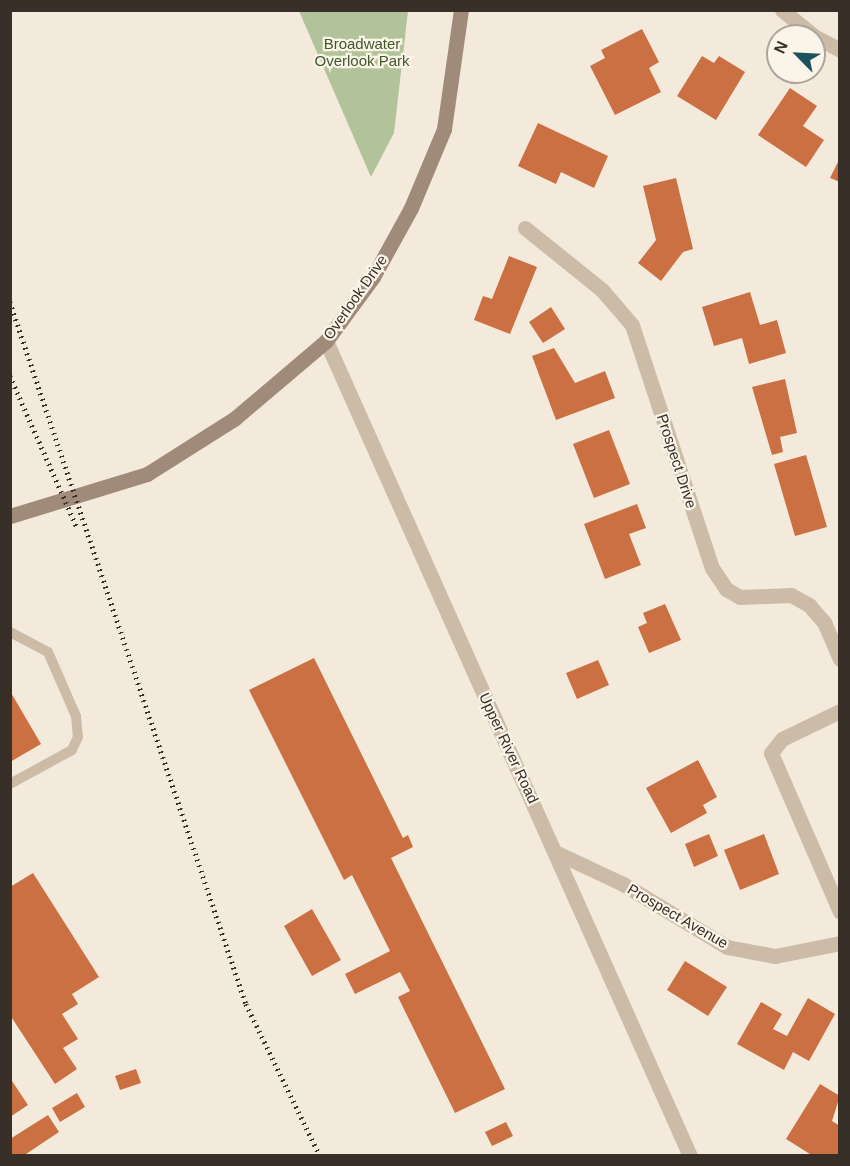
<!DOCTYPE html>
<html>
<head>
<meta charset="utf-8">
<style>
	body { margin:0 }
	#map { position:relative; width:850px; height:1166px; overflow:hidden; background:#f3eadc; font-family:Arial,sans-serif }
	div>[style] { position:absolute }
	.green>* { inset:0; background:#b2c39b }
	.building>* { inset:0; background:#cb7043 }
	.service>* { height:10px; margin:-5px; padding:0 5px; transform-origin:5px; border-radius:5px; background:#ccbba7 }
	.minor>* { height:15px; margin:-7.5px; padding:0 7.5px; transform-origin:7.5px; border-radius:7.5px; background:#ccbba7 }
	.secondary>* { height:15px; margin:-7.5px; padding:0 7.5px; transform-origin:7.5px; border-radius:7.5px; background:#a08a79 }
	.rail>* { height:4.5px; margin-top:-2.25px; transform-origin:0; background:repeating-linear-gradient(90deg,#382f28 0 1.5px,transparent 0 6px) }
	span { translate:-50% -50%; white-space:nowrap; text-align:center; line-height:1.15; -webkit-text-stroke:4.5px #faf4e9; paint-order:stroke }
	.park-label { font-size:15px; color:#43582b }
	.street-label { font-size:15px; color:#382f28 }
	.frame { position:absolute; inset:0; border:12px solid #382f28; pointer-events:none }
	.north { position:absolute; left:766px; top:24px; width:60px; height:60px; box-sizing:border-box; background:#faf4e9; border:2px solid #aca59c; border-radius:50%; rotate:294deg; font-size:16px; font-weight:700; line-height:24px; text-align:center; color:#382f28 }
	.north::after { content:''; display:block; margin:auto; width:21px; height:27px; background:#1c525c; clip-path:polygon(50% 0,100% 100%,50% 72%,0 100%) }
</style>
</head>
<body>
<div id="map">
	<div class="green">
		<i style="clip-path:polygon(299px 11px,408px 11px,394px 133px,371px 177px)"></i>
	</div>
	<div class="building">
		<i style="clip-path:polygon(642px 29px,659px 62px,649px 68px,661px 92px,615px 115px,590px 66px,605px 58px,601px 50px)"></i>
		<i style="clip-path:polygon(702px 56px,714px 63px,719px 56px,745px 72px,716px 120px,677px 96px)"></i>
		<i style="clip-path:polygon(790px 88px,817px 106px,803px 126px,824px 140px,806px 167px,758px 135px)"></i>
		<i style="clip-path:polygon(538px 123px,608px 156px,594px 188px,561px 172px,556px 184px,518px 166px)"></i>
		<i style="clip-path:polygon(840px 158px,840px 182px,830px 178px)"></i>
		<i style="clip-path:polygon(676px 178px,693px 249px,683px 252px,661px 281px,638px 263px,656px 240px,643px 186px)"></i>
		<i style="clip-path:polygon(509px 256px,537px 267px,510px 334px,474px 320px,483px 296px,492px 299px)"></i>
		<i style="clip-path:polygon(750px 292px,760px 325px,777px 320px,786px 353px,749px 364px,742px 338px,714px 346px,702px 307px)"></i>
		<i style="clip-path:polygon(551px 307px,565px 329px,543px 343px,529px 322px)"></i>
		<i style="clip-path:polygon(554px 348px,575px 383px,605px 371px,615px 398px,556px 420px,532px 356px)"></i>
		<i style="clip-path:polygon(785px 379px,797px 433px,780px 437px,783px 452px,772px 455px,752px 387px)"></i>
		<i style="clip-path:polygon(609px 430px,630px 484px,594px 498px,573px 444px)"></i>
		<i style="clip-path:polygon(806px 455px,827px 527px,795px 536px,774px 464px)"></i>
		<i style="clip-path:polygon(637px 504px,646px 528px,629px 534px,641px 565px,605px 579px,584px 524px)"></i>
		<i style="clip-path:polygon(665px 604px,681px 640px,649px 653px,638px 627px,647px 623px,643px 613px)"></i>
		<i style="clip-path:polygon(314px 658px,403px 838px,408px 835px,413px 847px,391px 858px,505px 1089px,455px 1113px,398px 997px,410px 991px,400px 972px,355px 994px,345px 974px,390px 951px,352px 875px,344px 880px,249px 690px)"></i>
		<i style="clip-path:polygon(598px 660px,609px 685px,577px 699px,566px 673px)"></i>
		<i style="clip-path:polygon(10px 691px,41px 744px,10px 762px)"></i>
		<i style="clip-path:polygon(698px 760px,717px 797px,703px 805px,707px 813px,671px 833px,646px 788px)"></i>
		<i style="clip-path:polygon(709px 834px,718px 856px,694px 867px,685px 844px)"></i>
		<i style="clip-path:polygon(764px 834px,779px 874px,740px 890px,724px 850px)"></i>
		<i style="clip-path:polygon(33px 873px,99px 977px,72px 994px,78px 1004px,62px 1014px,78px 1039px,63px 1048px,77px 1069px,55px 1084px,10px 1015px,10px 887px)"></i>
		<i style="clip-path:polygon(312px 909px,341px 960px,312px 976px,284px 926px)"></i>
		<i style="clip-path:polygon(685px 961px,727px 987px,708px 1016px,667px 990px)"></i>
		<i style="clip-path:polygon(808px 998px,835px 1014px,809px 1061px,793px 1052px,784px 1070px,737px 1044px,761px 1002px,782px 1014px,773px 1029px,787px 1036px)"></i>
		<i style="clip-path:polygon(136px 1069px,141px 1083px,120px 1090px,115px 1076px)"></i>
		<i style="clip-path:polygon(10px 1078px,28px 1105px,10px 1117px)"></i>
		<i style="clip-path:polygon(820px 1084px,840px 1096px,832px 1121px,840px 1126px,840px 1156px,813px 1156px,786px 1139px)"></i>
		<i style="clip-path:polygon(77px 1093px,85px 1107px,60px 1122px,52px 1108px)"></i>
		<i style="clip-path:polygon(48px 1115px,59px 1132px,23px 1156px,10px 1156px,10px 1139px)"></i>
		<i style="clip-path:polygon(506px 1122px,513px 1136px,492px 1146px,485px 1132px)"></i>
	</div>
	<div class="service">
		<i style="left:10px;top:632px;width:43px;rotate:27.8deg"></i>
		<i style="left:48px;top:652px;width:70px;rotate:66.4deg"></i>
		<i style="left:76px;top:716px;width:21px;rotate:85deg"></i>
		<i style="left:78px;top:737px;width:14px;rotate:115deg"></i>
		<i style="left:72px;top:750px;width:71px;rotate:151.3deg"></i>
	</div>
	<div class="minor">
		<i style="left:782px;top:10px;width:41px;rotate:39.1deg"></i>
		<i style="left:814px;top:36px;width:30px;rotate:28deg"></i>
		<i style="left:525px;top:228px;width:99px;rotate:38.8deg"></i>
		<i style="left:602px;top:290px;width:46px;rotate:49.4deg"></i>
		<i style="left:632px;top:325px;width:256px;rotate:71.8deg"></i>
		<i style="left:712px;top:568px;width:25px;rotate:56deg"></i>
		<i style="left:726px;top:589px;width:16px;rotate:30deg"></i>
		<i style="left:740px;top:597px;width:51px;rotate:-2.2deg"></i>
		<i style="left:791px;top:595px;width:21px;rotate:29deg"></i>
		<i style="left:809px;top:605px;width:23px;rotate:49deg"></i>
		<i style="left:824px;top:622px;width:40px;rotate:66.6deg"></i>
		<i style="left:326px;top:341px;width:893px;rotate:65.93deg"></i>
		<i style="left:840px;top:711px;width:64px;rotate:154.2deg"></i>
		<i style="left:782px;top:739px;width:18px;rotate:128deg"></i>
		<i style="left:771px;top:753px;width:173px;rotate:66.5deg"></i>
		<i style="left:557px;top:853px;width:73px;rotate:25.2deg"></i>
		<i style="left:623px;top:884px;width:122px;rotate:31.2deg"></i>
		<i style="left:727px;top:947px;width:49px;rotate:10.6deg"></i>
		<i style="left:775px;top:956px;width:66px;rotate:-11.3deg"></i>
	</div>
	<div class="secondary">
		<i style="left:10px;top:516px;width:143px;rotate:-17deg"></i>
		<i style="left:147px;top:474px;width:103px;rotate:-32.3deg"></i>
		<i style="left:234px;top:419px;width:121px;rotate:-40.3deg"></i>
		<i style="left:326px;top:341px;width:79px;rotate:-53.7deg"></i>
		<i style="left:373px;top:277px;width:79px;rotate:-61.2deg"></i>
		<i style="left:411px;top:208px;width:86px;rotate:-67.3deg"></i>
		<i style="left:444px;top:129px;width:120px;rotate:-81.9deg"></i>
	</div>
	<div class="rail">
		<i style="left:10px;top:302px;width:741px;rotate:71.42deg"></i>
		<i style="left:246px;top:1004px;width:169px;rotate:64deg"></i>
		<i style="left:10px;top:376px;width:165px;rotate:66.1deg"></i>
	</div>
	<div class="park-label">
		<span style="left:362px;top:52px">Broadwater<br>Overlook Park</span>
	</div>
	<div class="street-label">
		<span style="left:355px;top:297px;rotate:-55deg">Overlook Drive</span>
		<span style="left:677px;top:461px;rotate:72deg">Prospect Drive</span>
		<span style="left:509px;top:748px;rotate:65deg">Upper River Road</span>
		<span style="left:678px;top:916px;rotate:30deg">Prospect Avenue</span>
	</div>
	<div class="frame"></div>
	<div class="north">N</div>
</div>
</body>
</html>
